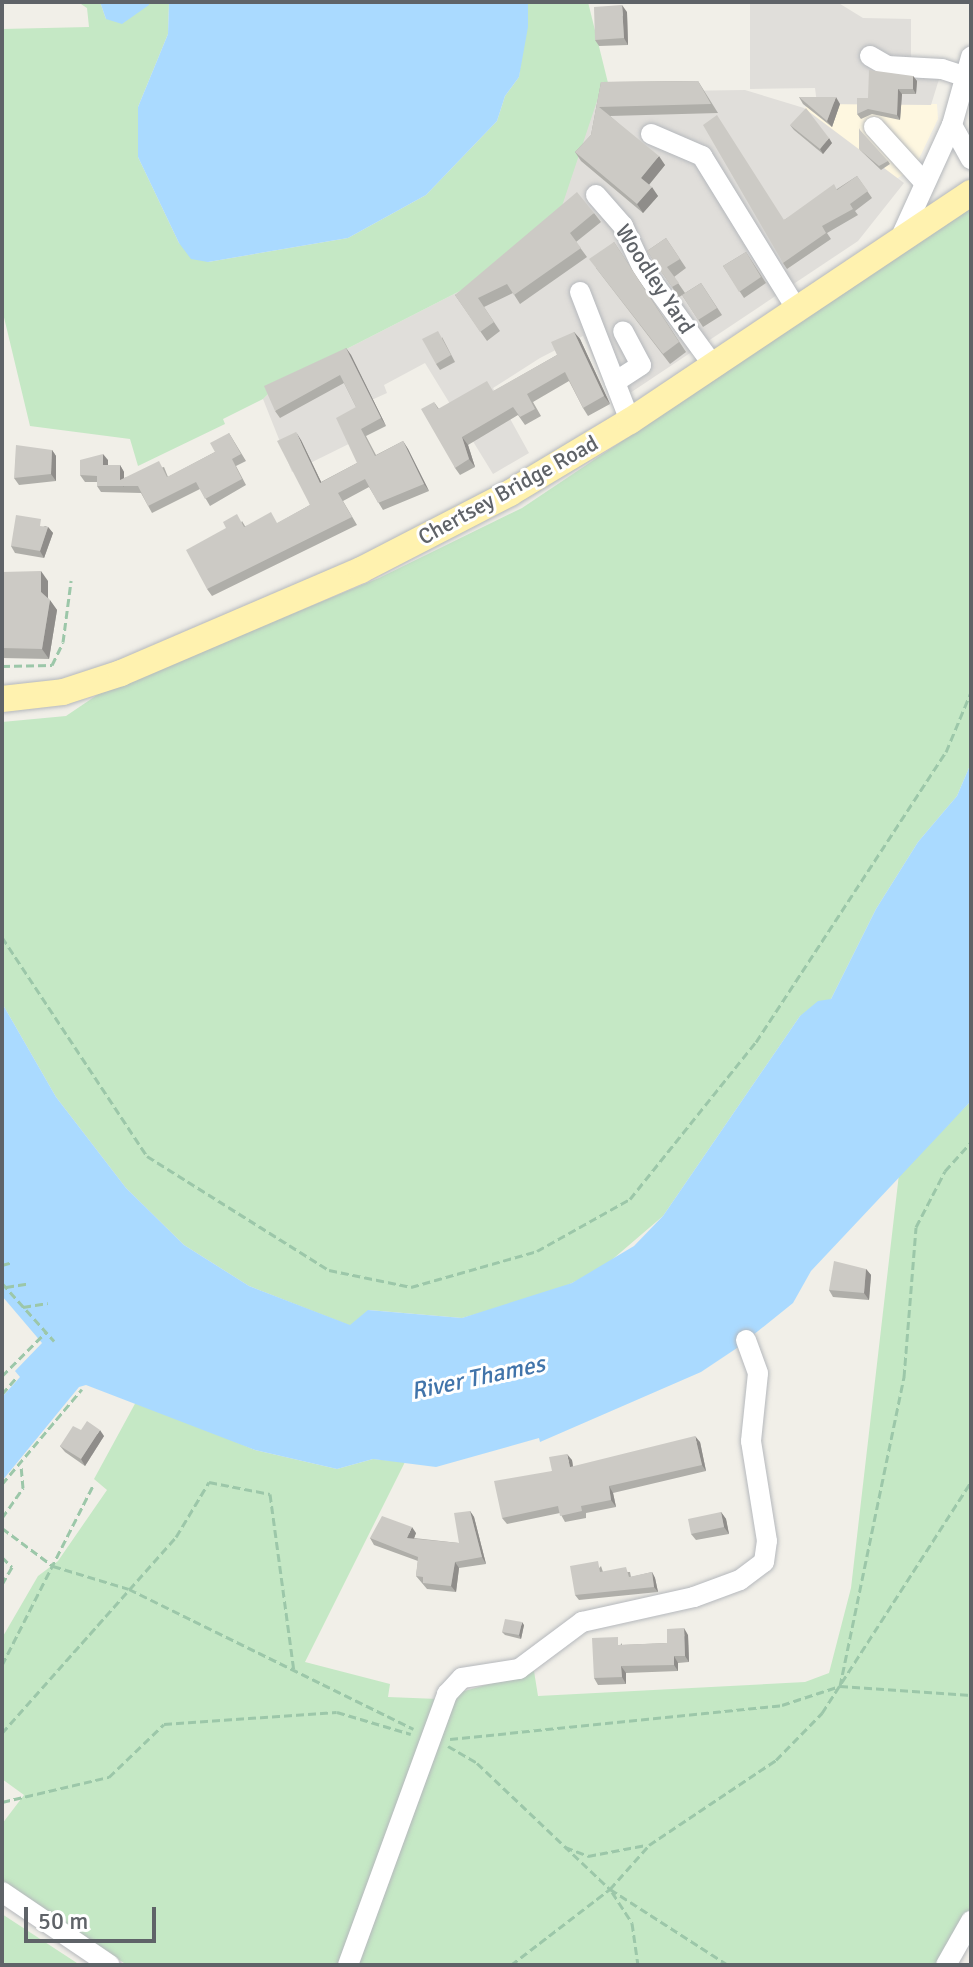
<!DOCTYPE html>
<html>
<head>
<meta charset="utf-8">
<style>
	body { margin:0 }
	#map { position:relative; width:973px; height:1967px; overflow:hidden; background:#f1efe8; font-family:Signika,sans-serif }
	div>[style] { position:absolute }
	.commercial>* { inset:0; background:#fef7e0 }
	.industrial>* { inset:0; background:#e0deda }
	.green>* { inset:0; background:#c5e8c5 }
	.water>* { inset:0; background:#aadaff }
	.path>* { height:3px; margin-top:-1.5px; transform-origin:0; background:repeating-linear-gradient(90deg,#9cc7a9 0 8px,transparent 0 12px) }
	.roads { filter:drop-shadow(0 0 2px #b5b8bc) drop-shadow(0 0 2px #b5b8bc) }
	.minor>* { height:20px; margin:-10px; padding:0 10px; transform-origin:10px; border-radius:10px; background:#fff }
	.major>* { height:26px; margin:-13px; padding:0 13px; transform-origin:13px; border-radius:13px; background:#fff2af }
	.wall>* { inset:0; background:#afaea9 }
	.shaded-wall>* { inset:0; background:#8f8d8a }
	.building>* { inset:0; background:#cccac5 }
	span { translate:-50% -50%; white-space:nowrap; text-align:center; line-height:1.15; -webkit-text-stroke:6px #fff; paint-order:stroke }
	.street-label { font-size:22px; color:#5f6368 }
	.water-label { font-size:24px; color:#4174aa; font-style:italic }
	.frame { position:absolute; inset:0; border:4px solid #5f6368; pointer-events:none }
	.scale { position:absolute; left:24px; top:1907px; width:132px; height:36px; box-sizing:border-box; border:4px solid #5f6368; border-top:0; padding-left:10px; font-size:24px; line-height:28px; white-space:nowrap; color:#5f6368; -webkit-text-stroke:6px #fff; paint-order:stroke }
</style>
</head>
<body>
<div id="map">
	<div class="commercial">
		<i style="clip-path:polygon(817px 104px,937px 104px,938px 119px,914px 169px,894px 180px,804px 108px)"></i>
	</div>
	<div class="industrial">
		<i style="clip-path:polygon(750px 2px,837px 2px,863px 18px,911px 19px,911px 60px,944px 63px,931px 105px,817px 104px,815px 88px,750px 89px)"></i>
		<i style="clip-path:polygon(745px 90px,804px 108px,904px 183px,858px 241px,615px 403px,583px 336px,540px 358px,493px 388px,529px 453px,493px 474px,425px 363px,384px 385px,387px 393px,356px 407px,369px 434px,292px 472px,263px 399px,278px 384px,503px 269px,601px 92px)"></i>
	</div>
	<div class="green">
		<i style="clip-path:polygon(78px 2px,100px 2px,106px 19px,149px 2px,169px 2px,168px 34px,138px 107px,138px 157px,179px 243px,208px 262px,348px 238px,426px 195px,497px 121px,505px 96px,519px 77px,528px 2px,588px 2px,610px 91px,600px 92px,560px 212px,503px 269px,278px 384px,263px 399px,223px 419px,225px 424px,138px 466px,130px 439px,30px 426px,2px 309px,2px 29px,89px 27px,87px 8px)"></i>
		<i style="clip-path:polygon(971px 208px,971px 763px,957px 796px,918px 842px,876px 909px,831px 999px,800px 1016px,663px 1216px,600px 1270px,546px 1295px,462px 1318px,369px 1310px,351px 1326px,249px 1286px,184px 1245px,126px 1188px,56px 1097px,2px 1003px,2px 722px,66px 716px,100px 693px,379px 578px,522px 508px)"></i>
		<i style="clip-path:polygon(971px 1101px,971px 1908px,939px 1965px,359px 1965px,454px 1694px,534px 1671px,538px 1696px,805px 1682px,829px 1673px,851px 1588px,899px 1174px)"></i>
		<i style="clip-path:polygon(137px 1400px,255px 1450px,337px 1469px,373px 1459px,405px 1462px,305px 1662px,390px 1684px,388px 1697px,438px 1699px,339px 1965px,127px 1965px,2px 1882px,2px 1824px,24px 1795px,2px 1779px,2px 1638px,38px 1576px,58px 1561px,107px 1490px,94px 1479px)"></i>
		<i style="clip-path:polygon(2px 1914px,80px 1965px,2px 1965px)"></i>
	</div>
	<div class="water">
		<i style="clip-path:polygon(100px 2px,149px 2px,149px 5px,122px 24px,106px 19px)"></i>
		<i style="clip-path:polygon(169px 2px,528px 2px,528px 27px,519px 77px,505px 96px,497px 121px,426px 195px,348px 238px,208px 262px,191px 259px,179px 243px,138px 157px,138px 107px,168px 34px)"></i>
		<i style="clip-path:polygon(971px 763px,971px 1101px,811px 1271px,793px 1303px,737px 1348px,701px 1372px,540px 1442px,539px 1438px,436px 1467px,373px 1459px,337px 1469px,255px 1450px,86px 1385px,79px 1387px,2px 1481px,2px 1397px,20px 1377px,15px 1371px,42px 1343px,2px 1296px,2px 1003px,56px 1097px,126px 1188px,184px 1245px,249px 1286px,350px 1325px,368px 1310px,462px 1318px,572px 1283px,634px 1246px,663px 1216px,800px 1016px,818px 1001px,831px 999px,876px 909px,918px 842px,957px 796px)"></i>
	</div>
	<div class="path">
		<i style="left:2px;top:666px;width:50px;rotate:-1.1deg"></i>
		<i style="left:52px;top:665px;width:25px;rotate:-64deg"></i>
		<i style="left:63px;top:642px;width:62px;rotate:-82.5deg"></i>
		<i style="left:2px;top:937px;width:263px;rotate:56.5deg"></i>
		<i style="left:147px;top:1156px;width:215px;rotate:32.1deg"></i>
		<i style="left:329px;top:1270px;width:84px;rotate:11.7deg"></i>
		<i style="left:411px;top:1287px;width:131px;rotate:-15.9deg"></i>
		<i style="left:537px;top:1251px;width:107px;rotate:-29.2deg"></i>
		<i style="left:630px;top:1199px;width:201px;rotate:-51.3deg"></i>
		<i style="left:756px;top:1042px;width:347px;rotate:-56.8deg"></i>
		<i style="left:946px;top:752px;width:65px;rotate:-67.4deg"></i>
		<i style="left:2px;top:1265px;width:11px;rotate:-15deg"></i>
		<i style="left:2px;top:1283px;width:78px;rotate:48.1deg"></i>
		<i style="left:6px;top:1287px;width:24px;rotate:-9deg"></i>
		<i style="left:23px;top:1307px;width:25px;rotate:-9deg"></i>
		<i style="left:2px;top:1376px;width:61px;rotate:-45deg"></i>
		<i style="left:2px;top:1394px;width:23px;rotate:-49deg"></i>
		<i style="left:2px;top:1484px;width:124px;rotate:-49.9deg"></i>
		<i style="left:2px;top:1518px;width:37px;rotate:-55deg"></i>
		<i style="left:23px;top:1488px;width:23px;rotate:-95deg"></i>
		<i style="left:2px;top:1528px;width:64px;rotate:36.7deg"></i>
		<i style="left:53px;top:1566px;width:79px;rotate:16.8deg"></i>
		<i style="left:129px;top:1589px;width:317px;rotate:26.2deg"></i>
		<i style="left:2px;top:1557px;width:14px;rotate:45deg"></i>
		<i style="left:12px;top:1567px;width:20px;rotate:120deg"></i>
		<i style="left:2px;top:1665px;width:201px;rotate:-63.1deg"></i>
		<i style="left:840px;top:1686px;width:131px;rotate:3.9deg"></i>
		<i style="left:2px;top:1733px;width:262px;rotate:-48.4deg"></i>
		<i style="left:176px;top:1537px;width:64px;rotate:-59deg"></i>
		<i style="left:209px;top:1482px;width:62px;rotate:11.1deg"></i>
		<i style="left:270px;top:1494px;width:179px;rotate:82.3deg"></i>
		<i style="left:450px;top:1739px;width:334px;rotate:-5.8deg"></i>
		<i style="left:782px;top:1705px;width:61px;rotate:-18.1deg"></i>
		<i style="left:840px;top:1686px;width:316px;rotate:-78.3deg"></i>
		<i style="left:904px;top:1377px;width:150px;rotate:-85.4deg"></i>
		<i style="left:916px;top:1227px;width:63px;rotate:-62.6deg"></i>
		<i style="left:945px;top:1171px;width:39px;rotate:-48deg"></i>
		<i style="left:448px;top:1746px;width:34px;rotate:30deg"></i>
		<i style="left:477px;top:1763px;width:183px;rotate:43.5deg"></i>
		<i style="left:610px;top:1889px;width:140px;rotate:32.8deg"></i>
		<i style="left:2px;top:1802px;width:110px;rotate:-13.2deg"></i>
		<i style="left:109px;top:1777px;width:76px;rotate:-43.9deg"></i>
		<i style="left:164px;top:1724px;width:173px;rotate:-4deg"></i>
		<i style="left:337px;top:1712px;width:77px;rotate:16.6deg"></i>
		<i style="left:565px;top:1847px;width:25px;rotate:21deg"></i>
		<i style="left:588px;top:1856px;width:59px;rotate:-10.7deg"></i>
		<i style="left:612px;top:1892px;width:37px;rotate:57deg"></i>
		<i style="left:632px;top:1923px;width:42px;rotate:81.9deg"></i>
		<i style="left:511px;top:1965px;width:125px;rotate:-37.5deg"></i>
		<i style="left:610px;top:1889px;width:59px;rotate:-48.4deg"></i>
		<i style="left:649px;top:1845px;width:153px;rotate:-33.8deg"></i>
		<i style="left:776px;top:1760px;width:66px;rotate:-45.6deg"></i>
		<i style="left:822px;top:1713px;width:275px;rotate:-57.2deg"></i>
	</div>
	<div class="roads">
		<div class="minor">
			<i style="left:870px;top:56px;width:20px;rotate:30deg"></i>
			<i style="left:887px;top:66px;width:55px;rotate:3.1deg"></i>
			<i style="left:942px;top:69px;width:25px;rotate:18deg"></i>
			<i style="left:952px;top:125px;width:39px;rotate:61deg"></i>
			<i style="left:874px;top:127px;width:73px;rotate:47.8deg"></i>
			<i style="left:651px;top:134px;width:56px;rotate:23.3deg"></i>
			<i style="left:702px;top:156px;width:179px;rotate:58.3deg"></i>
			<i style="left:596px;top:195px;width:41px;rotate:48.9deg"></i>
			<i style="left:623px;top:226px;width:47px;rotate:65.1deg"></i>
			<i style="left:643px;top:269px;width:119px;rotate:53.9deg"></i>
			<i style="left:900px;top:239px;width:125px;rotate:-65.5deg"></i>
			<i style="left:952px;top:125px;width:71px;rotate:-74.4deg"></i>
			<i style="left:580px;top:292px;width:138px;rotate:68.8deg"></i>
			<i style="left:615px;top:382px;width:31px;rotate:-33deg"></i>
			<i style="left:641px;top:365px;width:38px;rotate:-118deg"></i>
			<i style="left:2px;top:1892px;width:130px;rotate:34.1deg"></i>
			<i style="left:348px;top:1965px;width:289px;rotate:-69.9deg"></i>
			<i style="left:447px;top:1694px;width:22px;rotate:-47deg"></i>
			<i style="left:462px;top:1678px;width:58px;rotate:-9deg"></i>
			<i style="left:519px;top:1669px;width:79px;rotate:-36.7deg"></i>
			<i style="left:582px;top:1622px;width:115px;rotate:-12.6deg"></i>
			<i style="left:694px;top:1597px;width:49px;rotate:-20.3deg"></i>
			<i style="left:740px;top:1580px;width:30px;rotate:-37deg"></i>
			<i style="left:764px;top:1562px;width:21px;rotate:-82deg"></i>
			<i style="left:767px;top:1541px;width:101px;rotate:-99.1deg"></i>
			<i style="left:751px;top:1441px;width:68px;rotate:-84.1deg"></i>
			<i style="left:758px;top:1373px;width:35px;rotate:-110deg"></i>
			<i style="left:946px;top:1965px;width:51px;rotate:-60.4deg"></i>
		</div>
		<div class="major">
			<i style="left:2px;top:699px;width:61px;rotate:-6.5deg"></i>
			<i style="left:63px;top:692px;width:61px;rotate:-18.1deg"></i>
			<i style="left:121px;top:673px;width:261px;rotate:-23.2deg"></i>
			<i style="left:361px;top:570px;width:168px;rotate:-27.3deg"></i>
			<i style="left:510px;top:493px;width:140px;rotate:-31deg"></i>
			<i style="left:630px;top:421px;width:410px;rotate:-33.8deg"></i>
		</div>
	</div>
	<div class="wall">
		<i style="clip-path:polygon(627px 12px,628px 45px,599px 46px,595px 40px)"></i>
		<i style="clip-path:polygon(913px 76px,917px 81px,916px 94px,902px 94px,900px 120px,872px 114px,861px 119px,857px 114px,868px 98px)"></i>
		<i style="clip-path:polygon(698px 81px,718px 113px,610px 116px,665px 165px,649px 185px,658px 196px,643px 213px,581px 161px,575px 152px,591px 135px,601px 82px)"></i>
		<i style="clip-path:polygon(799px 97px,840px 104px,832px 127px,803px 104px)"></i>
		<i style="clip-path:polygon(790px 125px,832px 143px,823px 154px,794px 130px)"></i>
		<i style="clip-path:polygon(859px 149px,888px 161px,890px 164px,881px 170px)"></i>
		<i style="clip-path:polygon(857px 176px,872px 198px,855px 211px,858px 215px,827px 233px,831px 239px,787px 269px,783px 263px,784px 220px,837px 189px)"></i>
		<i style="clip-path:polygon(594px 213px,601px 222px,576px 242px,587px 257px,520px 304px,513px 293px,484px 307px,500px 331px,487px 341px,455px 295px)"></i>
		<i style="clip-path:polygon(666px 238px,686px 268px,674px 277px,685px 293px,701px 283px,722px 315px,703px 327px,682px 295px,684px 294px,679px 297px,647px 251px)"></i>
		<i style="clip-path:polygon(614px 242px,686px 352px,670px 364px,596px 268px)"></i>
		<i style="clip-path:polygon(746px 252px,766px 283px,744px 298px,723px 266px)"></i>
		<i style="clip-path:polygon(574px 332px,580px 339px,610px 404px,588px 416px,583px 408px,569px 381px,533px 402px,541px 416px,525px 425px,518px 415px,468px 445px,475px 467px,460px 475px,455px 468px,434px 402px,439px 409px,494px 391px,557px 355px)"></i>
		<i style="clip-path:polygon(442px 337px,455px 362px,440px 370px,436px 364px)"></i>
		<i style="clip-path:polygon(346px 348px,351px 355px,386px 426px,366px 436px,376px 455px,403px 441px,408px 449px,429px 491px,383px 510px,369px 487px,343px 501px,357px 525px,212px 596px,207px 589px,242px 521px,245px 526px,278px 523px,310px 505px,301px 440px,321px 482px,357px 463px,356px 407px,344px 383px,280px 418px,275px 411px)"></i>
		<i style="clip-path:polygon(229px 433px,246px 461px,236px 466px,246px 485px,210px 506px,200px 489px,152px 513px,141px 493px,101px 492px,97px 486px,97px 482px,85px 482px,80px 475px,108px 460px,108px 465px,120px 465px,124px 472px,124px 478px,164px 467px,168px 477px,215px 452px)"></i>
		<i style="clip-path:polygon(52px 450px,56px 456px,56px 481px,19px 485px,14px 478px)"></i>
		<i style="clip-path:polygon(45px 526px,48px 527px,53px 533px,44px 558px,15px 553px,11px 546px)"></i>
		<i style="clip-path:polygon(2px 572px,48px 581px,48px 598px,57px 610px,49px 659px,2px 658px)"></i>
		<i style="clip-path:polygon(866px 1269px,871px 1275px,869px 1300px,833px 1297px,829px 1290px)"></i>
		<i style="clip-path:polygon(81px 1430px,104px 1436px,85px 1466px,65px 1452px,60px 1446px)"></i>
		<i style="clip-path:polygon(700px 1442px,706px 1471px,613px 1493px,616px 1507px,586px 1513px,586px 1518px,565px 1522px,560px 1513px,507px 1524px,502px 1518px,552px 1471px,572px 1460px,573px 1467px)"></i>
		<i style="clip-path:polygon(470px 1511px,474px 1517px,486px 1564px,459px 1568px,456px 1592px,427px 1589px,416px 1576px,418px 1561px,374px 1545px,370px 1538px,416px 1533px,414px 1538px,459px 1543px)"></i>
		<i style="clip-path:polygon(721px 1512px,726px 1519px,729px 1534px,696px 1540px,691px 1534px)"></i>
		<i style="clip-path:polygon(601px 1566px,603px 1572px,630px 1572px,631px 1577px,652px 1572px,655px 1578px,658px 1592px,579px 1600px,575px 1595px)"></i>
		<i style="clip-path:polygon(524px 1625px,521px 1639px,505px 1635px,502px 1632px)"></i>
		<i style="clip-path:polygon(688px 1635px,689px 1662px,678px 1663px,678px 1671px,626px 1673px,626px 1684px,598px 1685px,594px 1678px,622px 1643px,622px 1645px,667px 1643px)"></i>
	</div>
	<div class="shaded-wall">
		<i style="clip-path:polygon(622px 5px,627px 12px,628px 45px,624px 38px)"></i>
		<i style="clip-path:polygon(913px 76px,917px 81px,916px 94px,913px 89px)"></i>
		<i style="clip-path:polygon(898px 89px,902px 94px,900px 120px,897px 115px)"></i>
		<i style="clip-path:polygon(836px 97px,840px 104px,832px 127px,827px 121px)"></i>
		<i style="clip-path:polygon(829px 138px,832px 143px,823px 154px,820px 149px)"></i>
		<i style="clip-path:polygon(659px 156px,665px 165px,647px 187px,641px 178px)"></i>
		<i style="clip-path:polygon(652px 187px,658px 196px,643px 213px,637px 204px)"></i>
		<i style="clip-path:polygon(574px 332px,580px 339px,610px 404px,604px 396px)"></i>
		<i style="clip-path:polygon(346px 348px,351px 355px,386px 426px,381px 418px)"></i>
		<i style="clip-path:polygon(296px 432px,301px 440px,325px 490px,320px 483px)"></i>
		<i style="clip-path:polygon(462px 437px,468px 445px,475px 467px,469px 459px)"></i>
		<i style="clip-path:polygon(403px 441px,408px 449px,429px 491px,424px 484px)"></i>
		<i style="clip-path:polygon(52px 450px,56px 456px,56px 481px,51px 474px)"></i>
		<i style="clip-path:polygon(103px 454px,108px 460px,108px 471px,103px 465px)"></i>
		<i style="clip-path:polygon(120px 465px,124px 472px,124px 487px,120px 480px)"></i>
		<i style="clip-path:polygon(48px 527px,53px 533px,44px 558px,40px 551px)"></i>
		<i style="clip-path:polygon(41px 571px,48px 581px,48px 601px,41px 592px)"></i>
		<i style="clip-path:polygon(50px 600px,57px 610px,49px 659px,42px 649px)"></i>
		<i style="clip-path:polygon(866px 1269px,871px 1275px,869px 1300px,864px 1293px)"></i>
		<i style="clip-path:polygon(100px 1430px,104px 1436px,85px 1466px,81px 1459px)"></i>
		<i style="clip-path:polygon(695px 1436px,700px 1442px,706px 1471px,702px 1465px)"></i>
		<i style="clip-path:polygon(567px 1454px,572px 1460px,574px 1474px,570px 1467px)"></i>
		<i style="clip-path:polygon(609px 1486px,613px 1493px,616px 1507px,611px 1500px)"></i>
		<i style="clip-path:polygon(470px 1511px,474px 1517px,486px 1564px,482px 1557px)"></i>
		<i style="clip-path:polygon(721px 1512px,726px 1519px,729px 1534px,724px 1527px)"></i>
		<i style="clip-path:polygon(412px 1527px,416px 1533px,412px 1544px,407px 1538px)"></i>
		<i style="clip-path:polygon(455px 1562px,459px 1568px,456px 1592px,451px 1586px)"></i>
		<i style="clip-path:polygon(652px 1572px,655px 1578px,658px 1592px,654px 1587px)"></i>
		<i style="clip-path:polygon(522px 1622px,524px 1625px,521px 1639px,519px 1635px)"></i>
		<i style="clip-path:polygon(684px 1628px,688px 1635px,689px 1662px,685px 1656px)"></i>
		<i style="clip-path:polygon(674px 1656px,678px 1663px,678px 1671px,674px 1665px)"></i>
		<i style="clip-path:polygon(621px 1666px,626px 1673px,626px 1684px,622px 1677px)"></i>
	</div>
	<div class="building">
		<i style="clip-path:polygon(622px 5px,624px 38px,595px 40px,594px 7px)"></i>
		<i style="clip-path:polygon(869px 70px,913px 76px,913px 89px,898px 89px,897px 115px,868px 109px,857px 114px,857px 98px,868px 98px)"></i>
		<i style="clip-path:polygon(698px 81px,711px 104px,599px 107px,659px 156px,641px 178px,652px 187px,637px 204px,575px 152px,591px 135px,601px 82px)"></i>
		<i style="clip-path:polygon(799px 97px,836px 97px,827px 121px)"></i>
		<i style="clip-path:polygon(806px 108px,829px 138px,820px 149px,790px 125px)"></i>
		<i style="clip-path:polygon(717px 115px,784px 220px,834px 184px,837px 190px,857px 176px,868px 191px,850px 204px,853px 209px,822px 226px,826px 233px,783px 263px,703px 125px)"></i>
		<i style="clip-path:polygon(859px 128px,860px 130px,888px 161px,879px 166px,859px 149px)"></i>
		<i style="clip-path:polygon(577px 192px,594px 213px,570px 233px,581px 248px,514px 295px,507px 284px,478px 298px,494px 322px,480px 332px,455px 295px)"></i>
		<i style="clip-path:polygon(666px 238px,680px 259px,667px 267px,679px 283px,672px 287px,647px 251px)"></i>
		<i style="clip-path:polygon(614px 242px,679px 342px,663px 354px,589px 259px)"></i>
		<i style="clip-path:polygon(746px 252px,761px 277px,739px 292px,723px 266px)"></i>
		<i style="clip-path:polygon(701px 283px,717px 308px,698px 320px,682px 295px)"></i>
		<i style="clip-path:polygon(438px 331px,451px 355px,436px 364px,422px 339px)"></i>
		<i style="clip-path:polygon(574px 332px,604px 396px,583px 408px,565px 372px,527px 394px,535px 409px,520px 417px,513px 407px,462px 437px,469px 459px,455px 468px,421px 409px,434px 402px,438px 409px,487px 381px,493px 391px,557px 355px,551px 342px)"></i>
		<i style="clip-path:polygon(346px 348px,381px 418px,361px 429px,375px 456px,403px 441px,424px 484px,378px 503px,365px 479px,338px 493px,352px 517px,207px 589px,186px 550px,226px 528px,223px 522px,237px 514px,244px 527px,271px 512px,277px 523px,310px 505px,277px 441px,296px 432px,320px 483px,357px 463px,336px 418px,356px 407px,340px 375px,275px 411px,264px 386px)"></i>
		<i style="clip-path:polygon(229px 433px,241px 454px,232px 459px,242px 479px,205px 499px,196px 482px,148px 506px,138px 486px,97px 486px,97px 476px,80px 475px,80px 460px,103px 454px,103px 465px,120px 465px,120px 480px,159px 461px,167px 477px,215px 452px,210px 443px)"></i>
		<i style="clip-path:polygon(16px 445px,52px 450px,51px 474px,14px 478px)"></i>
		<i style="clip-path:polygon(16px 515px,41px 519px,40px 526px,48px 527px,40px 551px,11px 546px)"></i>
		<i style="clip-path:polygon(41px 571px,41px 592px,50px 600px,42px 649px,2px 648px,2px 572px)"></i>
		<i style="clip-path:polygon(834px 1261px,866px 1269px,864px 1293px,829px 1290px)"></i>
		<i style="clip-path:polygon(87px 1421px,100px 1430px,81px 1459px,60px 1446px,73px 1426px,81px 1430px)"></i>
		<i style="clip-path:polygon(695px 1436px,702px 1465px,609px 1486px,611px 1500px,581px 1506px,582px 1511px,560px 1516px,558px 1506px,502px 1518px,494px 1481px,552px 1471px,549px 1457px,567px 1454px,570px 1467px)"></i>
		<i style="clip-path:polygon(470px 1511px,482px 1557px,455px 1562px,451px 1586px,423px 1583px,423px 1577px,416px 1576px,418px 1557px,370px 1538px,382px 1516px,412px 1527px,407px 1538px,459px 1543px,454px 1513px)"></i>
		<i style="clip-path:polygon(721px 1512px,724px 1527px,691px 1534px,688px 1519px)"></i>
		<i style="clip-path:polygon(598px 1561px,600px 1572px,626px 1567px,629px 1577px,652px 1572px,654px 1587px,575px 1595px,570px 1566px)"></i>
		<i style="clip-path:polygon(505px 1619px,522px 1622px,519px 1635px,502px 1632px)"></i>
		<i style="clip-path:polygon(684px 1628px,685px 1656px,674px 1656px,674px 1665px,621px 1666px,622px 1677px,594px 1678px,592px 1638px,618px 1637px,618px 1645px,667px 1643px,667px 1629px)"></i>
	</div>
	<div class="street-label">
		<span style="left:655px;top:279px;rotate:57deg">Woodley Yard</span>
		<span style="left:508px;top:490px;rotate:-29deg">Chertsey Bridge Road</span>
	</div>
	<div class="water-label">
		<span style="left:478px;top:1378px;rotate:-12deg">River Thames</span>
	</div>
	<div class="frame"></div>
	<div class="scale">50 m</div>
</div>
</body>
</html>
